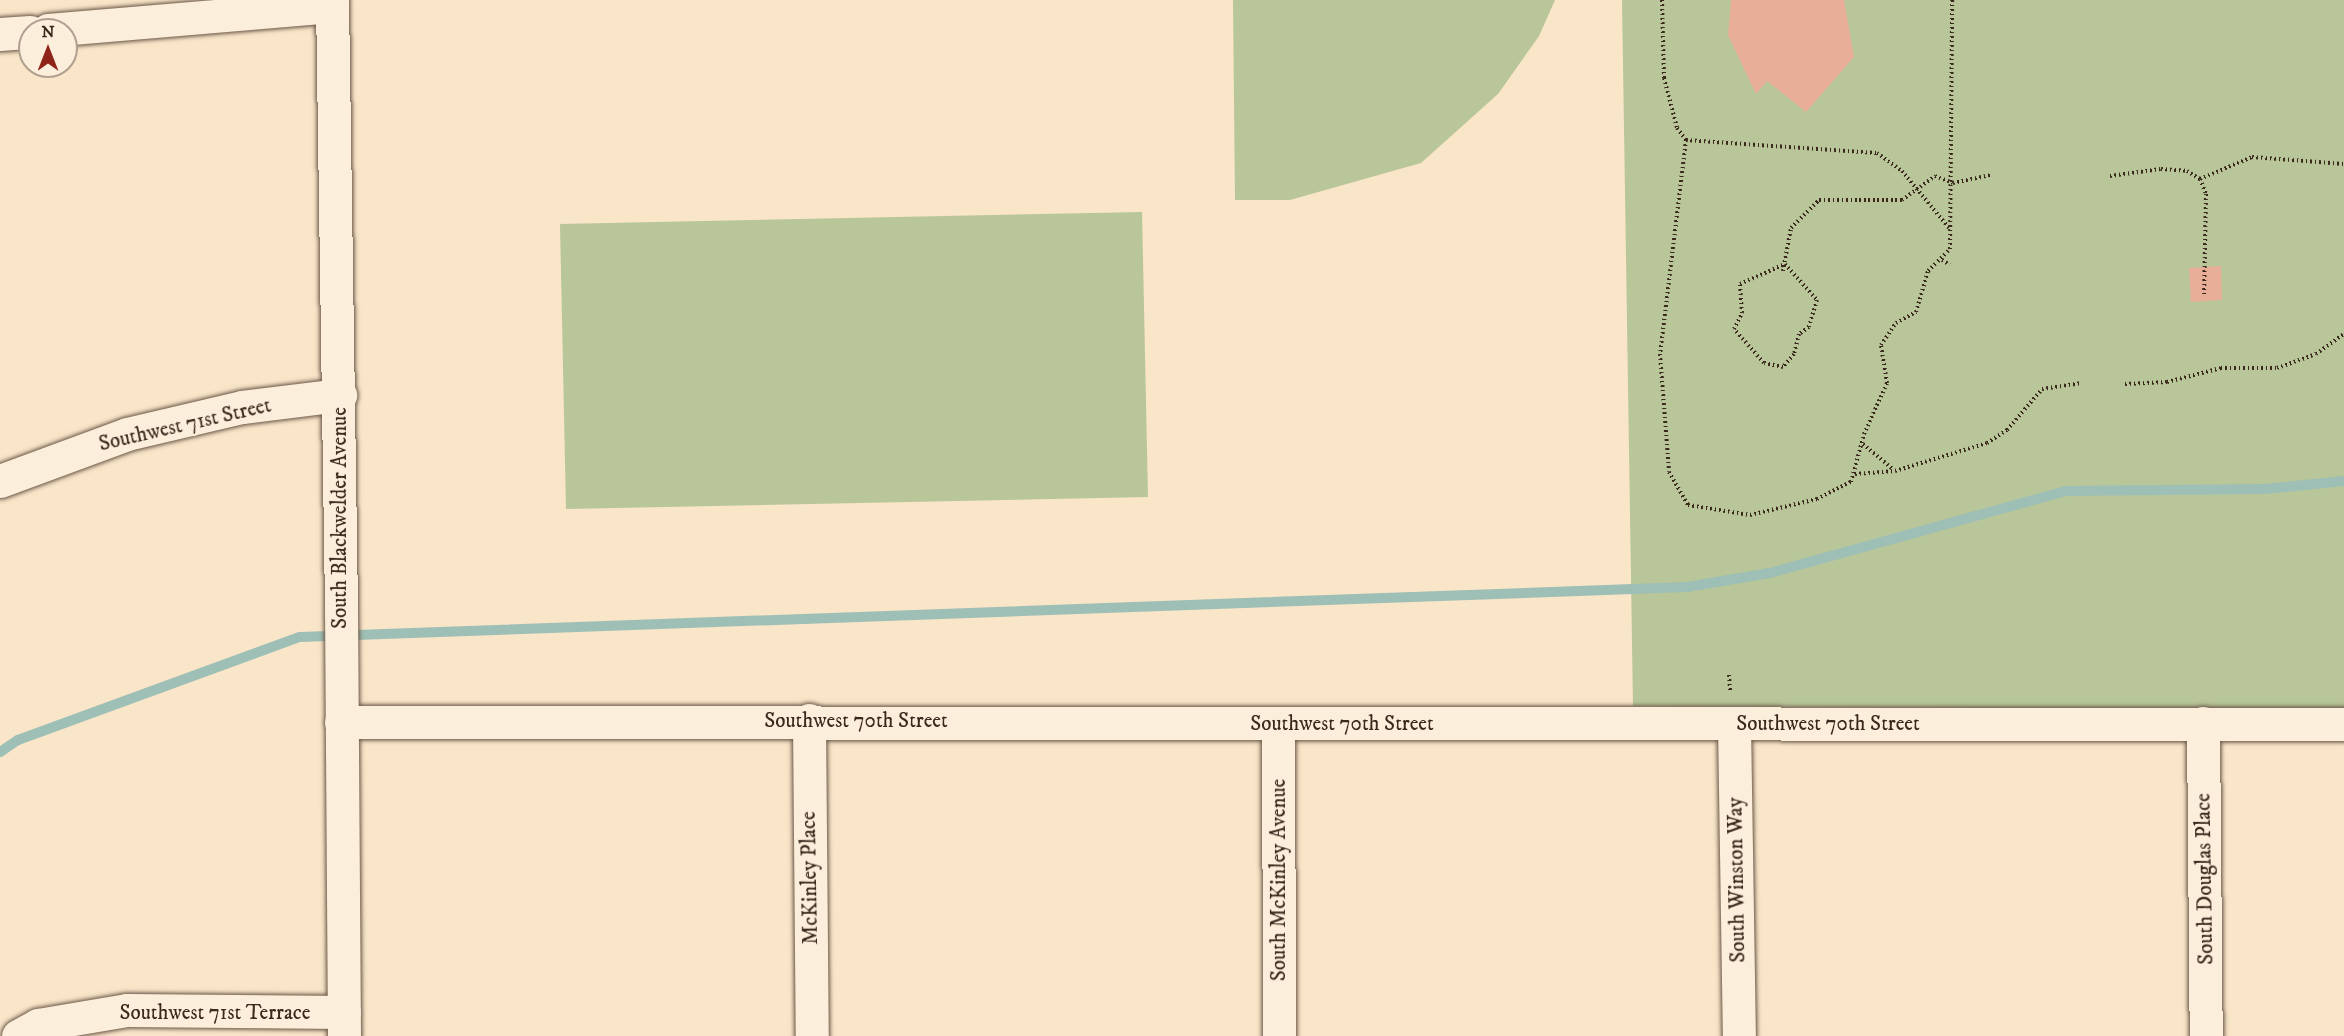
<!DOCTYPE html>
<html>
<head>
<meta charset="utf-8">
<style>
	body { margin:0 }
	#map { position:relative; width:2344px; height:1036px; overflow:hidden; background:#f9e5c8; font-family:"IM FELL DW Pica",serif }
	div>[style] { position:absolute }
	.green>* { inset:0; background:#b8c69a }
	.stream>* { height:10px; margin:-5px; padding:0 5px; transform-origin:5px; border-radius:5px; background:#9ebfb6 }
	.building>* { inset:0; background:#e9ae97 }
	.path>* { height:4px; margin-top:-2px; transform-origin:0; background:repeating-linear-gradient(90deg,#3c291e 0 1.5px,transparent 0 4.5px) }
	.roads { filter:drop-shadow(0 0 2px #6b5848) drop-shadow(0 0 2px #6b5848) }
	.minor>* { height:33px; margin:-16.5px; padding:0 16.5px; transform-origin:16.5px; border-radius:16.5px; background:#fbeedb }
	.tertiary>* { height:33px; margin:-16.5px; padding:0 16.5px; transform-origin:16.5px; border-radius:16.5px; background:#fbeedb }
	span { translate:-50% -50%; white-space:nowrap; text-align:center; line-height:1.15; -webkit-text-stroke:4.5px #fbeedb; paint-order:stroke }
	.street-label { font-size:21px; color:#3c291e }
	.north { position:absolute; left:18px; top:18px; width:60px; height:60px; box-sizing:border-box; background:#fbeedb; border:2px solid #af9f8f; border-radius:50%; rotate:0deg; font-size:16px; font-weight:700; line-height:24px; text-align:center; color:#3c291e }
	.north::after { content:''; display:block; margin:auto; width:21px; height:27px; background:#8f2418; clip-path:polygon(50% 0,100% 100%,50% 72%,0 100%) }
</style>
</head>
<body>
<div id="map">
	<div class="green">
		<i style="clip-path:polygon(1233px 0,1555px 0,1539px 36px,1498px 94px,1421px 163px,1290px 200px,1235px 200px)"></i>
		<i style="clip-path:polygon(1622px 0,2344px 0,2344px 710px,1633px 706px)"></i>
		<i style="clip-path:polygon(1142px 212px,1148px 497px,566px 509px,560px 224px)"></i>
	</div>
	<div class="stream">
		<i style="left:0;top:752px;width:22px;rotate:-34deg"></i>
		<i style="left:18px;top:740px;width:300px;rotate:-20.1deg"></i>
		<i style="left:300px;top:637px;width:1388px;rotate:-2.06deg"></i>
		<i style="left:1687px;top:587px;width:84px;rotate:-9.6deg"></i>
		<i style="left:1770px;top:573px;width:306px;rotate:-15.5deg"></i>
		<i style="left:2065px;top:491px;width:200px;rotate:-0.6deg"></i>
		<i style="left:2265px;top:489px;width:79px;rotate:-5.8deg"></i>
	</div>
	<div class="building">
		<i style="clip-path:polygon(1731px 0,1844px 0,1854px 57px,1806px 112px,1767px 81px,1756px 94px,1728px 35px)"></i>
		<i style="clip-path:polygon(2221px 266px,2222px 300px,2191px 302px,2189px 268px)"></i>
	</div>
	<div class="path">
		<i style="left:1662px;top:0;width:78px;rotate:88.5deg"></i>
		<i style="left:1664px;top:78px;width:52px;rotate:75.4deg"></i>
		<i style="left:1677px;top:128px;width:15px;rotate:53deg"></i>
		<i style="left:1686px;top:140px;width:216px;rotate:96.9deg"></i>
		<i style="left:1660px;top:354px;width:118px;rotate:85.6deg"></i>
		<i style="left:1669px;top:472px;width:38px;rotate:60deg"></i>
		<i style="left:1688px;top:505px;width:63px;rotate:9.2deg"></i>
		<i style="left:1750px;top:515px;width:69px;rotate:-13.4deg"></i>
		<i style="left:1817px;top:499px;width:38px;rotate:-27deg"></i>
		<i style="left:1851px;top:482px;width:50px;rotate:-74.8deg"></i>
		<i style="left:1864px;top:434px;width:56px;rotate:-65.7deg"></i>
		<i style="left:1887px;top:383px;width:38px;rotate:-99deg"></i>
		<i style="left:1881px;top:345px;width:27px;rotate:-56deg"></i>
		<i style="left:1896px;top:323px;width:23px;rotate:-29deg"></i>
		<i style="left:1916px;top:312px;width:43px;rotate:-73.7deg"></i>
		<i style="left:1928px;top:271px;width:31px;rotate:-45deg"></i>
		<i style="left:1950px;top:249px;width:249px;rotate:-89.5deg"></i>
		<i style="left:1686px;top:140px;width:191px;rotate:3.9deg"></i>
		<i style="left:1877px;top:153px;width:31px;rotate:36deg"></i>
		<i style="left:1902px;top:171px;width:74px;rotate:50.5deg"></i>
		<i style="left:2110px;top:176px;width:51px;rotate:-7.8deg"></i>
		<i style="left:2161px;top:169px;width:26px;rotate:4deg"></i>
		<i style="left:2187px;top:171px;width:15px;rotate:32deg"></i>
		<i style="left:2200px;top:179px;width:56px;rotate:-22.9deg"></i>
		<i style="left:2252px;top:157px;width:92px;rotate:4.4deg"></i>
		<i style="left:2200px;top:179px;width:16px;rotate:68deg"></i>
		<i style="left:2206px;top:194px;width:100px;rotate:91.1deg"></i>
		<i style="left:1942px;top:260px;width:9px;rotate:32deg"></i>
		<i style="left:1785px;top:264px;width:48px;rotate:48.4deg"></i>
		<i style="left:1817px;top:300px;width:28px;rotate:107deg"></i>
		<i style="left:1809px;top:327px;width:12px;rotate:145deg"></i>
		<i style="left:1799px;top:334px;width:21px;rotate:104deg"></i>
		<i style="left:1794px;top:354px;width:17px;rotate:130deg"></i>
		<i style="left:1783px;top:367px;width:19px;rotate:-168deg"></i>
		<i style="left:1764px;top:363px;width:45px;rotate:-131.4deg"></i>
		<i style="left:1734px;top:329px;width:18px;rotate:-63deg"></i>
		<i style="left:1742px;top:313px;width:29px;rotate:-94deg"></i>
		<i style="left:1740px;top:284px;width:49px;rotate:-24deg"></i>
		<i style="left:1783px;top:271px;width:44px;rotate:-79.5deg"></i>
		<i style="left:1791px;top:228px;width:40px;rotate:-45deg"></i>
		<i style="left:1819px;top:200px;width:83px"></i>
		<i style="left:1902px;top:200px;width:41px;rotate:-36deg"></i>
		<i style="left:1935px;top:176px;width:19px;rotate:21deg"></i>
		<i style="left:1953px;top:183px;width:39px;rotate:-12deg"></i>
		<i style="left:2125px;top:384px;width:42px;rotate:-2.7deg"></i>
		<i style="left:2167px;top:382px;width:56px;rotate:-14.5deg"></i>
		<i style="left:2221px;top:368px;width:56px"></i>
		<i style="left:2277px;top:368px;width:41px;rotate:-19.7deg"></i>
		<i style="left:2316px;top:354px;width:34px;rotate:-36deg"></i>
		<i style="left:1863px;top:444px;width:40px;rotate:40deg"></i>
		<i style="left:1855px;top:474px;width:40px;rotate:-4.3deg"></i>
		<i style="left:1895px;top:471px;width:96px;rotate:-16.9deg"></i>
		<i style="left:1987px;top:443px;width:24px;rotate:-33deg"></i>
		<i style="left:2007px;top:430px;width:54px;rotate:-49.5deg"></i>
		<i style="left:2042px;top:389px;width:40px;rotate:-8.5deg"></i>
		<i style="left:1729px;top:675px;width:16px;rotate:86deg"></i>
	</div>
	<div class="roads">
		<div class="minor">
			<i style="left:332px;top:0;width:606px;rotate:89.15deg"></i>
			<i style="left:48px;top:30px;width:285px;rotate:-4.8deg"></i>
			<i style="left:0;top:34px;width:30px;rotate:-4deg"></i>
			<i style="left:0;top:481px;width:135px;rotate:-20.3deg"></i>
			<i style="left:127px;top:434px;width:118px;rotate:-13.2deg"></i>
			<i style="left:242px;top:407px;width:99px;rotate:-7deg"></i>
			<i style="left:809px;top:720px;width:316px;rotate:89.5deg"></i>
			<i style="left:341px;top:722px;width:2003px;rotate:0.06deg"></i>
			<i style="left:2203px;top:723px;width:313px;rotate:89.5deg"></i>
			<i style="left:1278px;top:724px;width:312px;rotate:89.8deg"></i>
			<i style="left:1734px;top:724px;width:312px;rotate:89.1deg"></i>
			<i style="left:18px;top:1036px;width:23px;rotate:-29deg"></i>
			<i style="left:38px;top:1025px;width:90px;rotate:-9.6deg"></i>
			<i style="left:127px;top:1010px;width:217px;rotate:0.5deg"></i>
		</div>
		<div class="tertiary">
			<i style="left:341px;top:606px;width:430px;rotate:89.6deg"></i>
		</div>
	</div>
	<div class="street-label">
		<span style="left:185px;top:425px;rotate:-13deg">Southwest 71st Street</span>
		<span style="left:340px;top:518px;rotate:-90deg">South Blackwelder Avenue</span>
		<span style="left:856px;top:721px">Southwest 70th Street</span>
		<span style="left:1342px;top:724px">Southwest 70th Street</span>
		<span style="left:1828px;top:724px">Southwest 70th Street</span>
		<span style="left:810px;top:878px;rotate:-91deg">McKinley Place</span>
		<span style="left:2205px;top:879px;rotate:-91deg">South Douglas Place</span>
		<span style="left:1279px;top:880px;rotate:-90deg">South McKinley Avenue</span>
		<span style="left:1737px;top:880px;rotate:-91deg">South Winston Way</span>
		<span style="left:215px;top:1013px">Southwest 71st Terrace</span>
	</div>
	<div class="north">N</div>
</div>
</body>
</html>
